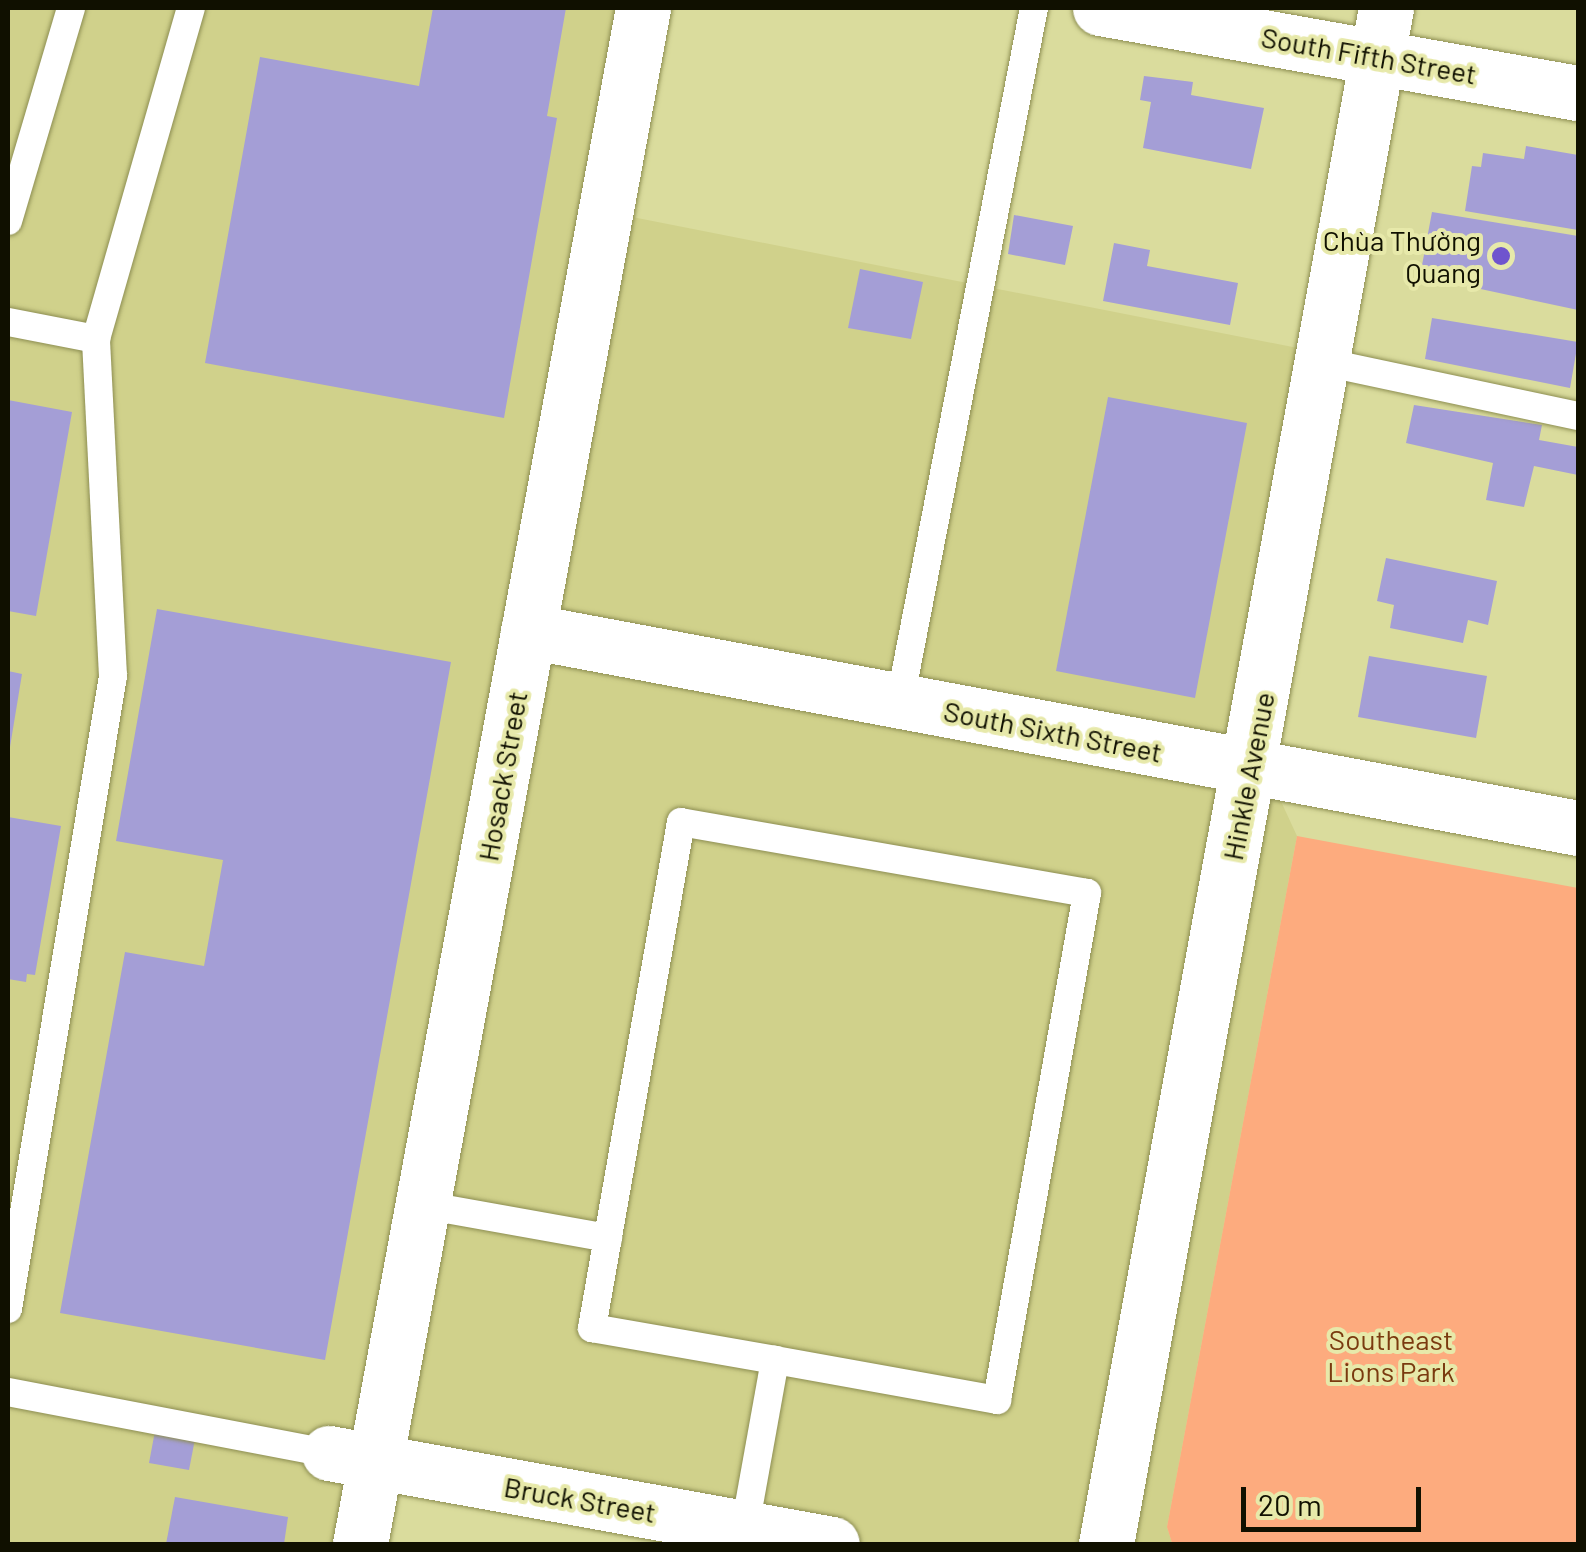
<!DOCTYPE html>
<html>
<head>
<meta charset="utf-8">
<style>
	body { margin:0 }
	#map { position:relative; width:1586px; height:1552px; overflow:hidden; background:#dadc9d; font-family:Barlow,sans-serif }
	div>[style] { position:absolute }
	.built>* { inset:0; background:#d0d18b }
	.green>* { inset:0; background:#fdab7e }
	.building>* { inset:0; background:#a49ed6 }
	.roads { filter:drop-shadow(0 0 2px #8d8e52) drop-shadow(0 0 2px #8d8e52) }
	.service>* { height:28px; margin:-14px; padding:0 14px; transform-origin:14px; border-radius:14px; background:#fff }
	.minor>* { height:55px; margin:-27.5px; padding:0 27.5px; transform-origin:27.5px; border-radius:27.5px; background:#fff }
	.dots>* { width:28px; height:28px; translate:-50% -50%; box-sizing:border-box; border:5px solid #e7e9aa; border-radius:50% }
	span { translate:-50% -50%; white-space:nowrap; text-align:center; line-height:1.15; -webkit-text-stroke:8px #e7e9aa; paint-order:stroke }
	.street-label { font-size:28px; color:#101000 }
	.poi-label { font-size:28px; color:#101000 }
	.right { translate:-100% -50%; text-align:right }
	.park-label { font-size:28px; color:#7a3a0f }
	.frame { position:absolute; inset:0; border:10px solid #101000; pointer-events:none }
	.scale { position:absolute; left:1241px; top:1487px; width:180px; height:45px; box-sizing:border-box; border:5px solid #101000; border-top:0; padding-left:12px; font-size:30px; line-height:35px; white-space:nowrap; color:#101000; -webkit-text-stroke:8px #e7e9aa; paint-order:stroke }
</style>
</head>
<body>
<div id="map">
	<div class="built">
		<i style="clip-path:polygon(8px 8px,655px 8px,617px 214px,1323px 353px,1260px 756px,1297px 836px,1167px 1527px,1172px 1543px,850px 1544px,388px 1460px,372px 1544px,8px 1544px)"></i>
	</div>
	<div class="green">
		<i style="clip-path:polygon(1297px 836px,1578px 888px,1578px 1544px,1172px 1543px,1167px 1527px)"></i>
	</div>
	<div class="building">
		<i style="clip-path:polygon(433px 8px,566px 8px,547px 116px,557px 118px,504px 418px,205px 363px,260px 57px,419px 86px)"></i>
		<i style="clip-path:polygon(1144px 76px,1193px 82px,1191px 95px,1264px 108px,1251px 169px,1143px 148px,1151px 102px,1140px 100px)"></i>
		<i style="clip-path:polygon(1526px 146px,1578px 155px,1578px 230px,1465px 211px,1472px 166px,1481px 167px,1483px 153px,1524px 159px)"></i>
		<i style="clip-path:polygon(1432px 212px,1578px 236px,1578px 310px,1420px 276px)"></i>
		<i style="clip-path:polygon(1014px 215px,1073px 226px,1065px 265px,1008px 254px)"></i>
		<i style="clip-path:polygon(1114px 243px,1150px 250px,1147px 266px,1238px 283px,1230px 325px,1103px 301px)"></i>
		<i style="clip-path:polygon(860px 269px,923px 282px,911px 339px,848px 328px)"></i>
		<i style="clip-path:polygon(1432px 318px,1578px 342px,1570px 388px,1425px 359px)"></i>
		<i style="clip-path:polygon(1108px 397px,1247px 423px,1195px 698px,1056px 671px)"></i>
		<i style="clip-path:polygon(8px 400px,72px 412px,36px 616px,8px 611px)"></i>
		<i style="clip-path:polygon(1414px 405px,1542px 425px,1539px 440px,1578px 447px,1578px 475px,1534px 466px,1524px 507px,1486px 500px,1493px 463px,1406px 443px)"></i>
		<i style="clip-path:polygon(1386px 558px,1497px 581px,1488px 625px,1468px 620px,1463px 643px,1390px 628px,1394px 605px,1377px 601px)"></i>
		<i style="clip-path:polygon(157px 609px,451px 662px,325px 1360px,60px 1313px,125px 952px,204px 966px,223px 860px,116px 841px)"></i>
		<i style="clip-path:polygon(1369px 656px,1487px 676px,1476px 738px,1358px 717px)"></i>
		<i style="clip-path:polygon(8px 671px,22px 674px,10px 747px,8px 747px)"></i>
		<i style="clip-path:polygon(8px 817px,61px 826px,35px 975px,27px 974px,26px 982px,8px 979px)"></i>
		<i style="clip-path:polygon(155px 1431px,195px 1439px,189px 1470px,149px 1463px)"></i>
		<i style="clip-path:polygon(175px 1497px,288px 1517px,284px 1544px,166px 1544px)"></i>
	</div>
	<div class="roads">
		<div class="service">
			<i style="left:8px;top:221px;width:222px;rotate:-73.5deg"></i>
			<i style="left:8px;top:322px;width:90px;rotate:10.9deg"></i>
			<i style="left:1324px;top:362px;width:260px;rotate:12deg"></i>
			<i style="left:900px;top:701px;width:706px;rotate:-79.06deg"></i>
			<i style="left:423px;top:1205px;width:188px;rotate:10.1deg"></i>
			<i style="left:8px;top:1309px;width:642px;rotate:-80.58deg"></i>
			<i style="left:113px;top:676px;width:337px;rotate:-92.9deg"></i>
			<i style="left:96px;top:339px;width:344px;rotate:-74deg"></i>
			<i style="left:8px;top:1392px;width:327px;rotate:10.8deg"></i>
			<i style="left:743px;top:1538px;width:181px;rotate:-79.8deg"></i>
			<i style="left:775px;top:1360px;width:226px;rotate:10.2deg"></i>
			<i style="left:997px;top:1400px;width:515px;rotate:-79.93deg"></i>
			<i style="left:1087px;top:893px;width:412px;rotate:-170.1deg"></i>
			<i style="left:681px;top:822px;width:514px;rotate:99.98deg"></i>
			<i style="left:592px;top:1328px;width:186px;rotate:9.9deg"></i>
		</div>
		<div class="minor">
			<i style="left:1100px;top:8px;width:485px;rotate:10.1deg"></i>
			<i style="left:528px;top:631px;width:1068px;rotate:10.63deg"></i>
			<i style="left:329px;top:1453px;width:511px;rotate:10.25deg"></i>
			<i style="left:360px;top:1544px;width:1562px;rotate:-79.56deg"></i>
			<i style="left:1106px;top:1544px;width:1561px;rotate:-79.67deg"></i>
		</div>
	</div>
	<div class="dots">
		<i style="left:1501px;top:256px;background:#6f54ce"></i>
	</div>
	<div class="street-label">
		<span style="left:1369px;top:55px;rotate:10deg">South Fifth Street</span>
		<span style="left:1053px;top:731px;rotate:11deg">South Sixth Street</span>
		<span style="left:502px;top:776px;rotate:-80deg">Hosack Street</span>
		<span style="left:1248px;top:776px;rotate:-79deg">Hinkle Avenue</span>
		<span style="left:580px;top:1499px;rotate:10deg">Bruck Street</span>
	</div>
	<div class="poi-label">
		<span class="right" style="left:1481px;top:256px">Chùa Thường<br>Quang</span>
	</div>
	<div class="park-label">
		<span style="left:1391px;top:1355px">Southeast<br>Lions Park</span>
	</div>
	<div class="frame"></div>
	<div class="scale">20 m</div>
</div>
</body>
</html>
